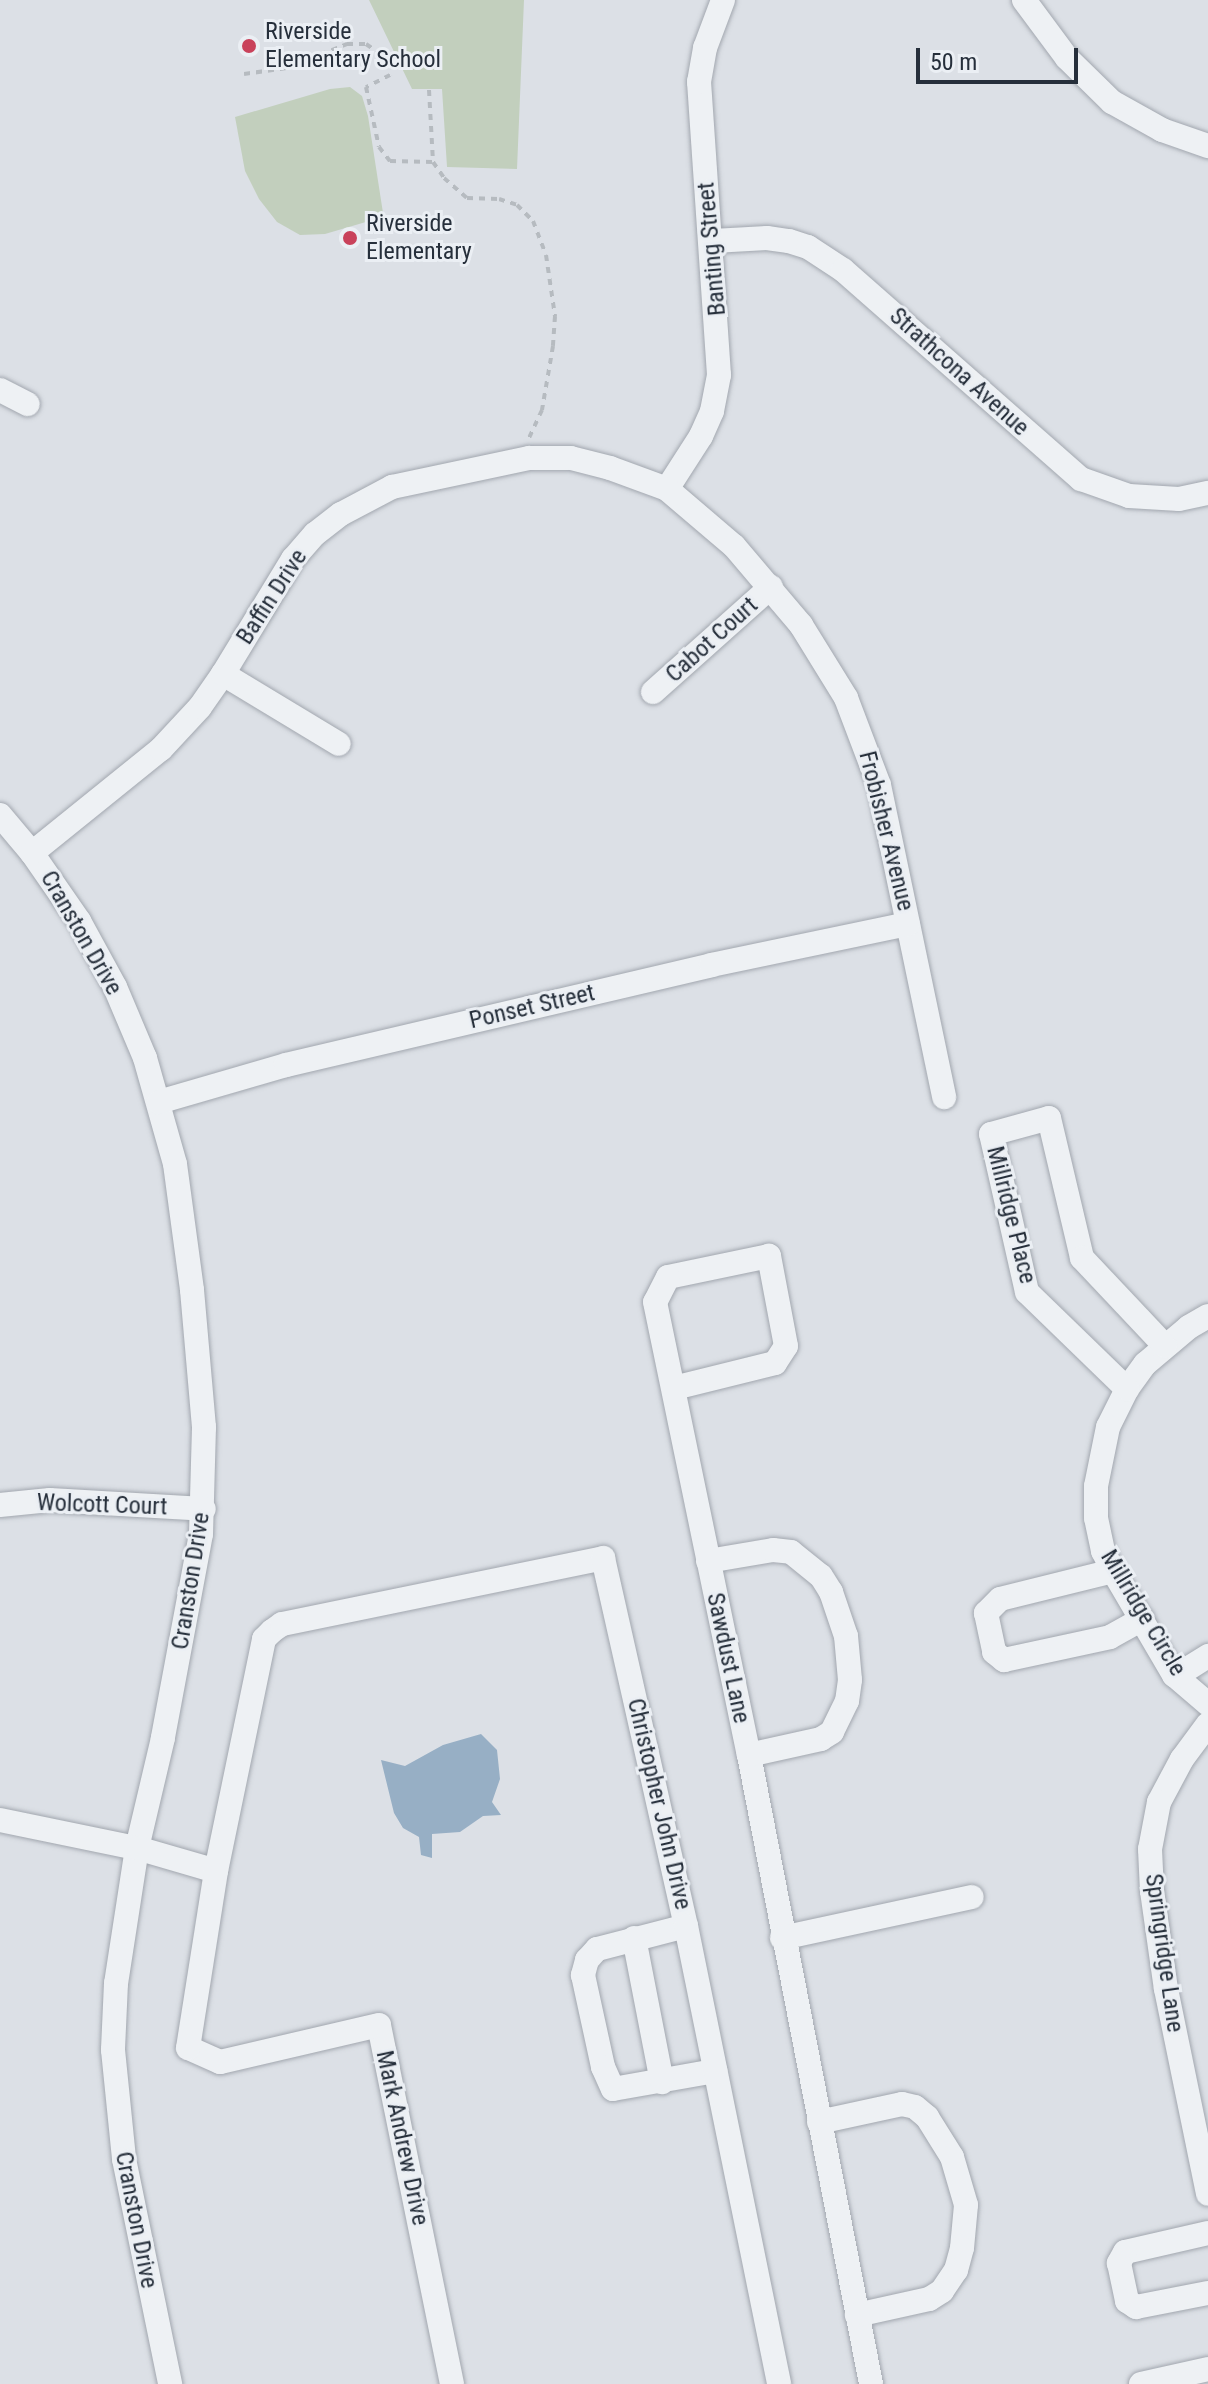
<!DOCTYPE html>
<html>
<head>
<meta charset="utf-8">
<style>
	body { margin:0 }
	#map { position:relative; width:1208px; height:2384px; overflow:hidden; background:#dce0e6; font-family:"Roboto Condensed",sans-serif }
	div>[style] { position:absolute }
	.green>* { inset:0; background:#c2cfbd }
	.water>* { inset:0; background:#97afc5 }
	.path>* { height:4px; margin-top:-2px; transform-origin:0; background:repeating-linear-gradient(90deg,#b6bbc0 0 6px,transparent 0 12px) }
	.roads { filter:drop-shadow(0 0 2px #a2a7af) drop-shadow(0 0 2px #a2a7af) }
	.minor>* { height:24px; margin:-12px; padding:0 12px; transform-origin:12px; border-radius:12px; background:#eef1f4 }
	.dots>* { width:22px; height:22px; translate:-50% -50%; box-sizing:border-box; border:4px solid #ebeff4; border-radius:50% }
	span { translate:-50% -50%; white-space:nowrap; text-align:center; line-height:1.15; -webkit-text-stroke:6px #ebeff4; paint-order:stroke }
	.poi-label { font-size:24px; color:#262f3b }
	.left { translate:0 -50%; text-align:left }
	.street-label { font-size:24px; color:#262f3b }
	.scale { position:absolute; left:916px; top:48px; width:162px; height:36px; box-sizing:border-box; border:4px solid #262f3b; border-top:0; padding-left:10px; font-size:24px; line-height:28px; white-space:nowrap; color:#262f3b; -webkit-text-stroke:6px #ebeff4; paint-order:stroke }
</style>
</head>
<body>
<div id="map">
	<div class="green">
		<i style="clip-path:polygon(369px 0,524px 0,517px 169px,447px 167px,442px 89px,412px 89px)"></i>
		<i style="clip-path:polygon(350px 87px,362px 96px,368px 116px,383px 213px,376px 219px,325px 234px,300px 235px,277px 222px,259px 199px,245px 171px,235px 117px,330px 89px)"></i>
	</div>
	<div class="water">
		<i style="clip-path:polygon(481px 1734px,497px 1750px,500px 1779px,492px 1802px,501px 1815px,483px 1816px,460px 1832px,432px 1834px,432px 1858px,421px 1855px,419px 1837px,403px 1828px,394px 1813px,381px 1760px,405px 1766px,443px 1745px)"></i>
	</div>
	<div class="path">
		<i style="left:244px;top:74px;width:43px;rotate:-7.9deg"></i>
		<i style="left:287px;top:68px;width:65px;rotate:-21.8deg"></i>
		<i style="left:347px;top:44px;width:19px"></i>
		<i style="left:366px;top:44px;width:33px;rotate:35deg"></i>
		<i style="left:393px;top:63px;width:12px;rotate:104deg"></i>
		<i style="left:390px;top:75px;width:27px;rotate:153deg"></i>
		<i style="left:366px;top:87px;width:61px;rotate:77.8deg"></i>
		<i style="left:379px;top:147px;width:18px;rotate:52deg"></i>
		<i style="left:390px;top:161px;width:43px;rotate:1.3deg"></i>
		<i style="left:429px;top:90px;width:72px;rotate:86.8deg"></i>
		<i style="left:433px;top:162px;width:19px;rotate:55deg"></i>
		<i style="left:444px;top:178px;width:30px;rotate:41deg"></i>
		<i style="left:467px;top:198px;width:32px;rotate:2deg"></i>
		<i style="left:499px;top:199px;width:19px;rotate:18deg"></i>
		<i style="left:517px;top:205px;width:23px;rotate:45deg"></i>
		<i style="left:533px;top:221px;width:36px;rotate:69deg"></i>
		<i style="left:546px;top:255px;width:62px;rotate:81.6deg"></i>
		<i style="left:555px;top:316px;width:30px;rotate:94deg"></i>
		<i style="left:553px;top:346px;width:65px;rotate:99.8deg"></i>
		<i style="left:542px;top:410px;width:31px;rotate:115deg"></i>
	</div>
	<div class="roads">
		<div class="minor">
			<i style="left:1024px;top:0;width:72px;rotate:53.4deg"></i>
			<i style="left:1067px;top:58px;width:63px;rotate:44.4deg"></i>
			<i style="left:1112px;top:102px;width:57px;rotate:29.2deg"></i>
			<i style="left:1162px;top:130px;width:49px;rotate:19.2deg"></i>
			<i style="left:713px;top:241px;width:54px;rotate:-3.2deg"></i>
			<i style="left:767px;top:238px;width:22px;rotate:8deg"></i>
			<i style="left:789px;top:241px;width:20px;rotate:18deg"></i>
			<i style="left:808px;top:247px;width:42px;rotate:33.3deg"></i>
			<i style="left:843px;top:270px;width:317px;rotate:41.3deg"></i>
			<i style="left:1081px;top:479px;width:51px;rotate:19.5deg"></i>
			<i style="left:1129px;top:496px;width:50px;rotate:3.4deg"></i>
			<i style="left:1179px;top:499px;width:30px;rotate:-12deg"></i>
			<i style="left:0;top:390px;width:31px;rotate:27deg"></i>
			<i style="left:667px;top:489px;width:63px;rotate:-57.3deg"></i>
			<i style="left:701px;top:436px;width:27px;rotate:-66deg"></i>
			<i style="left:712px;top:411px;width:37px;rotate:-79deg"></i>
			<i style="left:719px;top:375px;width:294px;rotate:-93.9deg"></i>
			<i style="left:699px;top:82px;width:35px;rotate:-80deg"></i>
			<i style="left:705px;top:48px;width:51px;rotate:-69.4deg"></i>
			<i style="left:223px;top:674px;width:135px;rotate:31.1deg"></i>
			<i style="left:653px;top:692px;width:158px;rotate:-41.7deg"></i>
			<i style="left:0;top:815px;width:50px;rotate:49.9deg"></i>
			<i style="left:32px;top:853px;width:83px;rotate:55.3deg"></i>
			<i style="left:79px;top:921px;width:75px;rotate:61.4deg"></i>
			<i style="left:115px;top:987px;width:77px;rotate:67.1deg"></i>
			<i style="left:145px;top:1058px;width:110px;rotate:74.2deg"></i>
			<i style="left:175px;top:1164px;width:127px;rotate:82.3deg"></i>
			<i style="left:192px;top:1290px;width:138px;rotate:85deg"></i>
			<i style="left:204px;top:1427px;width:107px;rotate:91.6deg"></i>
			<i style="left:201px;top:1534px;width:208px;rotate:100.6deg"></i>
			<i style="left:163px;top:1738px;width:113px;rotate:103.3deg"></i>
			<i style="left:137px;top:1848px;width:137px;rotate:98.8deg"></i>
			<i style="left:116px;top:1983px;width:67px;rotate:92.6deg"></i>
			<i style="left:113px;top:2050px;width:110px;rotate:84.2deg"></i>
			<i style="left:124px;top:2159px;width:230px;rotate:78.4deg"></i>
			<i style="left:32px;top:853px;width:166px;rotate:-38.9deg"></i>
			<i style="left:161px;top:749px;width:57px;rotate:-47.1deg"></i>
			<i style="left:200px;top:707px;width:40px;rotate:-55.1deg"></i>
			<i style="left:223px;top:674px;width:135px;rotate:-58.7deg"></i>
			<i style="left:293px;top:559px;width:33px;rotate:-49deg"></i>
			<i style="left:315px;top:534px;width:33px;rotate:-38deg"></i>
			<i style="left:341px;top:514px;width:58px;rotate:-27.9deg"></i>
			<i style="left:392px;top:487px;width:140px;rotate:-12deg"></i>
			<i style="left:529px;top:458px;width:42px"></i>
			<i style="left:571px;top:458px;width:40px;rotate:14.4deg"></i>
			<i style="left:610px;top:468px;width:61px;rotate:20.2deg"></i>
			<i style="left:667px;top:489px;width:88px;rotate:40.4deg"></i>
			<i style="left:734px;top:546px;width:104px;rotate:49.7deg"></i>
			<i style="left:801px;top:625px;width:86px;rotate:58.3deg"></i>
			<i style="left:846px;top:698px;width:93px;rotate:69.2deg"></i>
			<i style="left:879px;top:785px;width:319px;rotate:78.2deg"></i>
			<i style="left:159px;top:1102px;width:132px;rotate:-16.2deg"></i>
			<i style="left:286px;top:1065px;width:437px;rotate:-13.2deg"></i>
			<i style="left:711px;top:965px;width:201px;rotate:-11.8deg"></i>
			<i style="left:1208px;top:1316px;width:22px;rotate:150deg"></i>
			<i style="left:1189px;top:1327px;width:57px;rotate:139.9deg"></i>
			<i style="left:1145px;top:1364px;width:31px;rotate:126deg"></i>
			<i style="left:1127px;top:1389px;width:42px;rotate:116.6deg"></i>
			<i style="left:1108px;top:1427px;width:60px;rotate:101.5deg"></i>
			<i style="left:1096px;top:1486px;width:32px;rotate:90deg"></i>
			<i style="left:1096px;top:1518px;width:34px;rotate:78deg"></i>
			<i style="left:1103px;top:1551px;width:22px;rotate:63deg"></i>
			<i style="left:1113px;top:1571px;width:121px;rotate:59.6deg"></i>
			<i style="left:1174px;top:1675px;width:45px;rotate:40.5deg"></i>
			<i style="left:674px;top:1388px;width:104px;rotate:-13.9deg"></i>
			<i style="left:775px;top:1363px;width:20px;rotate:-57deg"></i>
			<i style="left:786px;top:1346px;width:92px;rotate:-100.7deg"></i>
			<i style="left:769px;top:1256px;width:103px;rotate:168.3deg"></i>
			<i style="left:668px;top:1277px;width:28px;rotate:117deg"></i>
			<i style="left:655px;top:1302px;width:463px;rotate:78.3deg"></i>
			<i style="left:749px;top:1755px;width:641px;rotate:79.02deg"></i>
			<i style="left:1127px;top:1389px;width:139px;rotate:-135.9deg"></i>
			<i style="left:1027px;top:1292px;width:162px;rotate:-102.8deg"></i>
			<i style="left:991px;top:1134px;width:60px;rotate:-15.4deg"></i>
			<i style="left:1049px;top:1118px;width:144px;rotate:76.7deg"></i>
			<i style="left:1082px;top:1258px;width:121px;rotate:46.7deg"></i>
			<i style="left:0;top:1505px;width:50px;rotate:-5.7deg"></i>
			<i style="left:50px;top:1500px;width:154px;rotate:3.3deg"></i>
			<i style="left:708px;top:1561px;width:66px;rotate:-9.6deg"></i>
			<i style="left:773px;top:1550px;width:18px;rotate:6deg"></i>
			<i style="left:791px;top:1552px;width:38px;rotate:39deg"></i>
			<i style="left:821px;top:1576px;width:19px;rotate:58deg"></i>
			<i style="left:831px;top:1592px;width:46px;rotate:71.2deg"></i>
			<i style="left:846px;top:1636px;width:44px;rotate:84.8deg"></i>
			<i style="left:850px;top:1680px;width:21px;rotate:98deg"></i>
			<i style="left:847px;top:1701px;width:34px;rotate:116deg"></i>
			<i style="left:832px;top:1732px;width:13px;rotate:148deg"></i>
			<i style="left:821px;top:1739px;width:74px;rotate:167.5deg"></i>
			<i style="left:1113px;top:1571px;width:116px;rotate:166.1deg"></i>
			<i style="left:1000px;top:1599px;width:20px;rotate:135deg"></i>
			<i style="left:986px;top:1613px;width:40px;rotate:78deg"></i>
			<i style="left:994px;top:1652px;width:13px;rotate:39deg"></i>
			<i style="left:1004px;top:1660px;width:108px;rotate:-12.2deg"></i>
			<i style="left:1110px;top:1637px;width:37px;rotate:-29deg"></i>
			<i style="left:1176px;top:1676px;width:38px;rotate:-32deg"></i>
			<i style="left:1208px;top:1724px;width:44px;rotate:126.6deg"></i>
			<i style="left:1182px;top:1759px;width:49px;rotate:118.1deg"></i>
			<i style="left:1159px;top:1802px;width:48px;rotate:100.8deg"></i>
			<i style="left:1150px;top:1849px;width:42px;rotate:87.3deg"></i>
			<i style="left:1152px;top:1891px;width:99px;rotate:81.9deg"></i>
			<i style="left:1166px;top:1989px;width:209px;rotate:78.4deg"></i>
			<i style="left:0;top:1820px;width:140px;rotate:11.6deg"></i>
			<i style="left:137px;top:1848px;width:82px;rotate:16.2deg"></i>
			<i style="left:686px;top:1926px;width:92px;rotate:165.5deg"></i>
			<i style="left:597px;top:1949px;width:15px;rotate:132deg"></i>
			<i style="left:587px;top:1960px;width:16px;rotate:105deg"></i>
			<i style="left:583px;top:1975px;width:94px;rotate:77.7deg"></i>
			<i style="left:603px;top:2067px;width:24px;rotate:66deg"></i>
			<i style="left:613px;top:2089px;width:104px;rotate:-10deg"></i>
			<i style="left:634px;top:1938px;width:147px;rotate:79deg"></i>
			<i style="left:782px;top:1938px;width:194px;rotate:-12.2deg"></i>
			<i style="left:819px;top:2122px;width:85px;rotate:-12.2deg"></i>
			<i style="left:902px;top:2104px;width:13px;rotate:13deg"></i>
			<i style="left:915px;top:2107px;width:16px;rotate:40deg"></i>
			<i style="left:927px;top:2117px;width:47px;rotate:58deg"></i>
			<i style="left:952px;top:2157px;width:50px;rotate:73.7deg"></i>
			<i style="left:966px;top:2205px;width:43px;rotate:95.3deg"></i>
			<i style="left:962px;top:2248px;width:23px;rotate:105deg"></i>
			<i style="left:956px;top:2270px;width:25px;rotate:124deg"></i>
			<i style="left:942px;top:2291px;width:15px;rotate:148deg"></i>
			<i style="left:929px;top:2299px;width:74px;rotate:167.5deg"></i>
			<i style="left:1208px;top:2233px;width:85px;rotate:167.1deg"></i>
			<i style="left:1125px;top:2252px;width:13px;rotate:119deg"></i>
			<i style="left:1119px;top:2263px;width:39px;rotate:78deg"></i>
			<i style="left:1127px;top:2301px;width:11px;rotate:34deg"></i>
			<i style="left:1136px;top:2307px;width:73px;rotate:-11deg"></i>
			<i style="left:452px;top:2384px;width:366px;rotate:-101.5deg"></i>
			<i style="left:379px;top:2025px;width:163px;rotate:166.9deg"></i>
			<i style="left:220px;top:2062px;width:35px;rotate:-156deg"></i>
			<i style="left:188px;top:2048px;width:179px;rotate:-81deg"></i>
			<i style="left:216px;top:1871px;width:237px;rotate:-78.3deg"></i>
			<i style="left:264px;top:1639px;width:11px;rotate:-45deg"></i>
			<i style="left:272px;top:1631px;width:12px;rotate:-35deg"></i>
			<i style="left:282px;top:1624px;width:328px;rotate:-11.6deg"></i>
			<i style="left:603px;top:1558px;width:377px;rotate:77.3deg"></i>
			<i style="left:686px;top:1926px;width:467px;rotate:78.5deg"></i>
			<i style="left:1141px;top:2384px;width:69px;rotate:-12.6deg"></i>
		</div>
	</div>
	<div class="dots">
		<i style="left:249px;top:46px;background:#c9425b"></i>
		<i style="left:350px;top:238px;background:#c9425b"></i>
	</div>
	<div class="poi-label">
		<span class="left" style="left:265px;top:46px">Riverside<br>Elementary School</span>
		<span class="left" style="left:366px;top:238px">Riverside<br>Elementary</span>
	</div>
	<div class="street-label">
		<span style="left:712px;top:249px;rotate:-95deg">Banting Street</span>
		<span style="left:959px;top:372px;rotate:42deg">Strathcona Avenue</span>
		<span style="left:272px;top:597px;rotate:-57deg">Baffin Drive</span>
		<span style="left:712px;top:640px;rotate:-42deg">Cabot Court</span>
		<span style="left:886px;top:831px;rotate:76deg">Frobisher Avenue</span>
		<span style="left:81px;top:933px;rotate:60deg">Cranston Drive</span>
		<span style="left:532px;top:1007px;rotate:-13deg">Ponset Street</span>
		<span style="left:1011px;top:1215px;rotate:76deg">Millridge Place</span>
		<span style="left:102px;top:1505px;rotate:2deg">Wolcott Court</span>
		<span style="left:191px;top:1581px;rotate:-81deg">Cranston Drive</span>
		<span style="left:1143px;top:1613px;rotate:59deg">Millridge Circle</span>
		<span style="left:728px;top:1658px;rotate:78deg">Sawdust Lane</span>
		<span style="left:659px;top:1804px;rotate:77deg">Christopher John Drive</span>
		<span style="left:1164px;top:1953px;rotate:82deg">Springridge Lane</span>
		<span style="left:402px;top:2138px;rotate:78deg">Mark Andrew Drive</span>
		<span style="left:136px;top:2220px;rotate:79deg">Cranston Drive</span>
	</div>
	<div class="scale">50 m</div>
</div>
</body>
</html>
